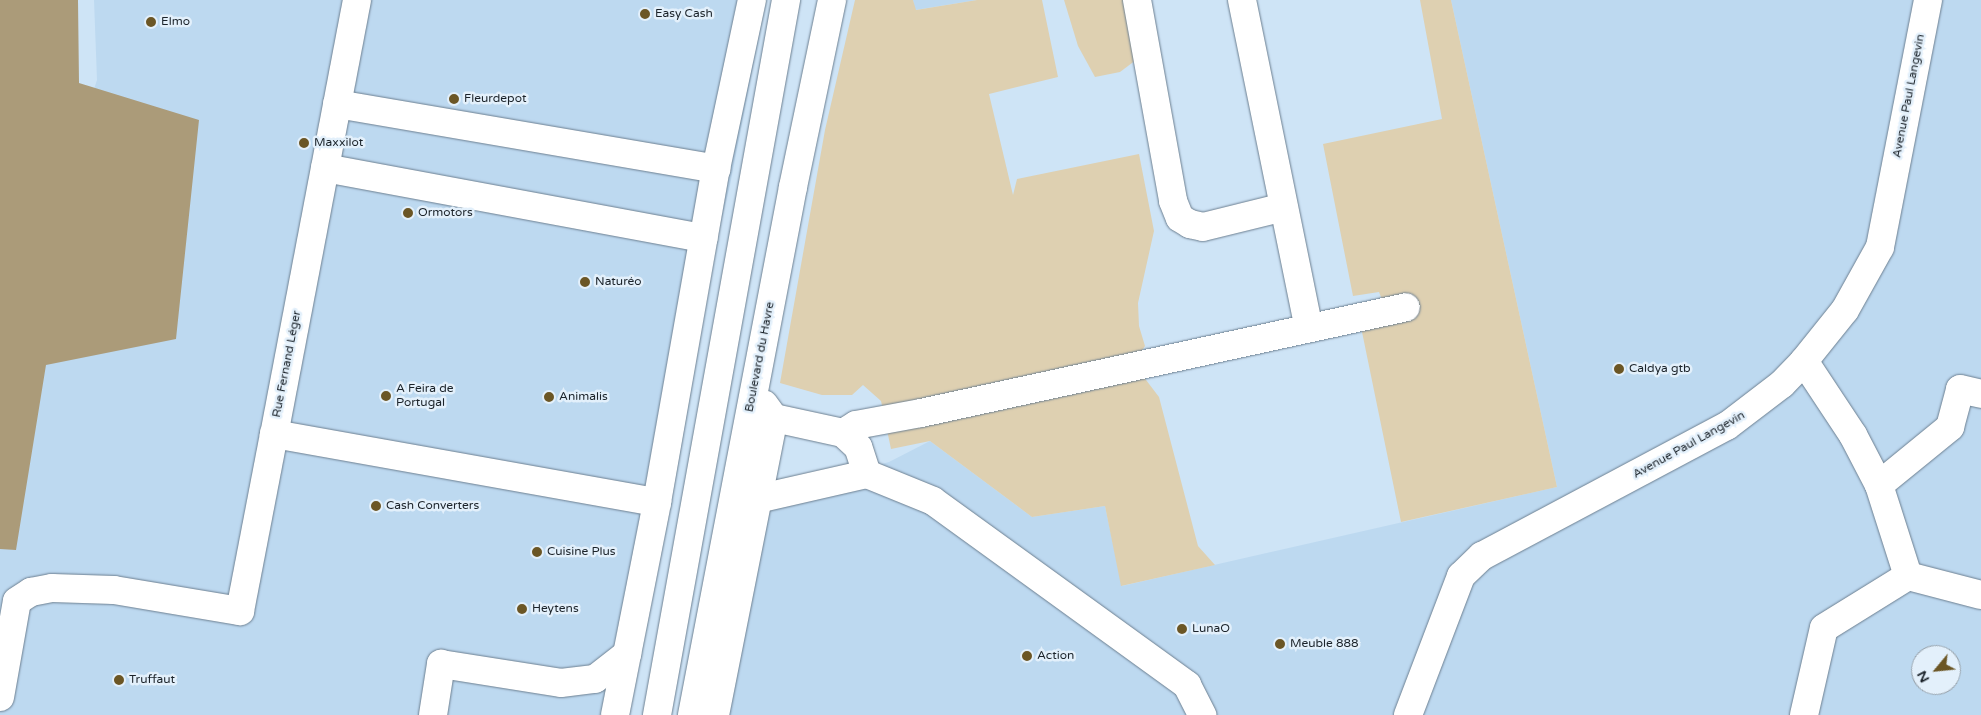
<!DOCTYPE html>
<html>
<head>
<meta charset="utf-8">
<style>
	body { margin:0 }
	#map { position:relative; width:1981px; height:715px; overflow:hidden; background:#cee4f6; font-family:"Varela Round",sans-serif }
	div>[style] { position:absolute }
	.built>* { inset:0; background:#bdd9f0 }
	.green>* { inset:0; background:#ded0b1 }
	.forest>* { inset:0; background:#ab9b79 }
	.roads { filter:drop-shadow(0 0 1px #6c7f90) drop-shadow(0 0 1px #6c7f90) }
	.minor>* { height:28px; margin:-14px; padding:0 14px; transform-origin:14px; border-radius:14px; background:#fff }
	.major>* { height:28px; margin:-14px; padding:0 14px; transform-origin:14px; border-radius:14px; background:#fff }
	.dots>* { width:14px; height:14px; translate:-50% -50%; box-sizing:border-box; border:2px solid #e3f0fb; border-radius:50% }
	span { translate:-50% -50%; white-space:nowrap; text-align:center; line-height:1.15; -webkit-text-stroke:5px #e3f0fb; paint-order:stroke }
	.poi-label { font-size:12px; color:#1b232a }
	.left { translate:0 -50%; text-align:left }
	.street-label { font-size:12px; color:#1b232a }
	.north { position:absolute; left:1911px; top:645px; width:50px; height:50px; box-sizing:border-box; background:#e3f0fb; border:1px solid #939ea7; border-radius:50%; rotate:242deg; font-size:14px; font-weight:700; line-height:20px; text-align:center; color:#1b232a }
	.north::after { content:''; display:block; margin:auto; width:18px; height:22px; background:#6b5625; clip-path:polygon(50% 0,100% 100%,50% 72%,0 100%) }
</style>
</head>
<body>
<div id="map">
	<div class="built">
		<i style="clip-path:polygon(94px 0,766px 0,730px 185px,603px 715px,0 715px,0 373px,97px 80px)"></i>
		<i style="clip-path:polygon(913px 0,977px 0,915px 10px)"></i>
		<i style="clip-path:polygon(evenodd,1451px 0,1981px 0,1981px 715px,727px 715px,773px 495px,889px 462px,930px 441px,1032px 517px,1105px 506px,1122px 586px,1557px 487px,1451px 0,1921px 655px,1951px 655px,1951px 685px,1921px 685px,1921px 655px)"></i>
	</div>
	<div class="green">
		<i style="clip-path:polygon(855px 0,913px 0,916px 10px,977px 0,1042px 0,1058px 77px,989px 94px,1013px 195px,1017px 179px,1139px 154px,1154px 231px,1138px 303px,1139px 326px,1145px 346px,1141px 352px,883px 410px,881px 401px,863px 385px,852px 395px,822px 395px,780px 383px,825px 130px)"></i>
		<i style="clip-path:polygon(1064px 0,1126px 0,1136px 60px,1120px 72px,1095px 77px,1078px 46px)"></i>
		<i style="clip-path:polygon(1420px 0,1451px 0,1557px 487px,1401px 522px,1361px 327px,1383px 302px,1379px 292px,1353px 296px,1323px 144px,1442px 119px)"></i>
		<i style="clip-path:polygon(1143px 376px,1159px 397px,1198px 546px,1215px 565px,1121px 586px,1105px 506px,1032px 517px,930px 441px,891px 449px,887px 430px)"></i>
	</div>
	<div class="forest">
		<i style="clip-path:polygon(0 0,78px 0,79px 83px,199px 120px,176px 339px,46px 365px,16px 550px,0 549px)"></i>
	</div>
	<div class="roads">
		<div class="minor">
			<i style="left:357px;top:0;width:442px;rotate:100.8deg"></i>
			<i style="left:274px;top:434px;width:389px;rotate:10.1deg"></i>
			<i style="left:1137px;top:0;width:204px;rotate:79.8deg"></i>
			<i style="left:1173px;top:201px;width:18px;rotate:68deg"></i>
			<i style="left:1180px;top:218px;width:12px;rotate:31deg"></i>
			<i style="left:1190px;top:224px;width:13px;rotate:13deg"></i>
			<i style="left:1203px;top:227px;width:83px;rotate:-13.9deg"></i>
			<i style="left:1242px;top:0;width:335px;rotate:78.5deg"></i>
			<i style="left:337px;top:104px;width:385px;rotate:9.7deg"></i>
			<i style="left:325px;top:168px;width:385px;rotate:10.5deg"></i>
			<i style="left:1804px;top:361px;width:89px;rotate:56.5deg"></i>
			<i style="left:1853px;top:435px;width:56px;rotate:62.5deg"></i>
			<i style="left:1879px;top:485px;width:96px;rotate:72.3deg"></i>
			<i style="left:843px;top:433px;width:15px;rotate:-32deg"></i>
			<i style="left:856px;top:425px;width:66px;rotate:-10.5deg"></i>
			<i style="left:921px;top:413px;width:496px;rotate:-12.3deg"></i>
			<i style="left:867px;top:474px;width:71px;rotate:22.2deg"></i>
			<i style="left:933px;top:501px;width:314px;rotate:35.9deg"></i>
			<i style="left:1187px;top:685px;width:34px;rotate:63deg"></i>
			<i style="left:1879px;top:485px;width:92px;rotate:-39.2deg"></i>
			<i style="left:1950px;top:427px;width:39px;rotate:-75deg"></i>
			<i style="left:1960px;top:389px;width:22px;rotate:13deg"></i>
			<i style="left:757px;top:499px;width:113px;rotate:-12.8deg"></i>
			<i style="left:867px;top:474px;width:28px;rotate:-108deg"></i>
			<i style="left:858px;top:447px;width:21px;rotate:-137deg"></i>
			<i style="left:843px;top:433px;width:71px;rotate:-167.7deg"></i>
			<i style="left:774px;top:418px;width:17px;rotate:-126deg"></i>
			<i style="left:0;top:697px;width:97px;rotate:-80deg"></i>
			<i style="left:17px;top:601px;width:17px;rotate:-33deg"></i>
			<i style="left:31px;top:592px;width:21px;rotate:-11deg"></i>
			<i style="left:52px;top:588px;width:62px;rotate:1.8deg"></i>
			<i style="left:114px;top:590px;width:128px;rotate:9.5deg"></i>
			<i style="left:240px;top:611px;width:180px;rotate:-79.1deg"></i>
			<i style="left:433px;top:715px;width:52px;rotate:-81.1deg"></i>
			<i style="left:441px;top:664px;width:121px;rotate:9deg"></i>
			<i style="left:561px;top:683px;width:34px;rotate:-7deg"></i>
			<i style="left:595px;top:679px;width:41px;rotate:-38deg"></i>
			<i style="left:615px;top:715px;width:217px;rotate:-78.8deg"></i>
			<i style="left:657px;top:502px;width:338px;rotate:-80deg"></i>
			<i style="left:716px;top:169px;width:173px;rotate:-78deg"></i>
			<i style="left:715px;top:715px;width:303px;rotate:-78.8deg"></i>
			<i style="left:1408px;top:715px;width:149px;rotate:-69.1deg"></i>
			<i style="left:1461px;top:576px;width:29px;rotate:-44deg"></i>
			<i style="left:1482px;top:556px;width:277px;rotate:-28deg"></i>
			<i style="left:1727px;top:426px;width:69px;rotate:-37.4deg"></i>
			<i style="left:1782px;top:384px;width:32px;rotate:-46deg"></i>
			<i style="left:1804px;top:361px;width:65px;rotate:-51.2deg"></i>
			<i style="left:1845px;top:310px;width:72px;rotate:-60.9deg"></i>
			<i style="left:1880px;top:247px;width:252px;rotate:-79deg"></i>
			<i style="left:1804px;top:715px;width:89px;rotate:-77.1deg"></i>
			<i style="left:1824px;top:628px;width:99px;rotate:-31.8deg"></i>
			<i style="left:1908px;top:576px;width:75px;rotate:14.6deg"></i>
		</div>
		<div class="major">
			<i style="left:657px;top:715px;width:727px;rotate:-79.77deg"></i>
			<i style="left:692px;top:715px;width:538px;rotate:-79.17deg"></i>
			<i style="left:793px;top:187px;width:191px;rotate:-78.2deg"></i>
		</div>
	</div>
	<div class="dots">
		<i style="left:645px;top:14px;background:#6b5625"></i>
		<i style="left:151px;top:22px;background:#6b5625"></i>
		<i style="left:454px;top:99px;background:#6b5625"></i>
		<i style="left:304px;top:143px;background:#6b5625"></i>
		<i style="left:408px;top:213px;background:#6b5625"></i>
		<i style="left:585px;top:282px;background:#6b5625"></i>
		<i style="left:1619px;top:369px;background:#6b5625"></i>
		<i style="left:386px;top:396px;background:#6b5625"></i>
		<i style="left:549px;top:397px;background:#6b5625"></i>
		<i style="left:376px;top:506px;background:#6b5625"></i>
		<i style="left:537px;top:552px;background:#6b5625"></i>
		<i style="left:522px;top:609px;background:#6b5625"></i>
		<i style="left:1182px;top:629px;background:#6b5625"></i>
		<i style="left:1280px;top:644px;background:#6b5625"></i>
		<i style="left:1027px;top:656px;background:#6b5625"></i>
		<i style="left:119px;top:680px;background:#6b5625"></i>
	</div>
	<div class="poi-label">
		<span class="left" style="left:655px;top:14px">Easy Cash</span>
		<span class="left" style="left:161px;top:22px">Elmo</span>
		<span class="left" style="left:464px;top:99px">Fleurdepot</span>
		<span class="left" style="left:314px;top:143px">Maxxilot</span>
		<span class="left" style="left:418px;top:213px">Ormotors</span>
		<span class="left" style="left:595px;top:282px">Naturéo</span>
		<span class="left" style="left:1629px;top:369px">Caldya gtb</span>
		<span class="left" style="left:396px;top:396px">A Feira de<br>Portugal</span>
		<span class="left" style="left:559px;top:397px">Animalis</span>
		<span class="left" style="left:386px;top:506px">Cash Converters</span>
		<span class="left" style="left:547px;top:552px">Cuisine Plus</span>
		<span class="left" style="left:532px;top:609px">Heytens</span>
		<span class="left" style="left:1192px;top:629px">LunaO</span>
		<span class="left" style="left:1290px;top:644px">Meuble 888</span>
		<span class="left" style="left:1037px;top:656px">Action</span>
		<span class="left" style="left:129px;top:680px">Truffaut</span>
	</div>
	<div class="street-label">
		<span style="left:1909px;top:96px;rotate:-79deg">Avenue Paul Langevin</span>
		<span style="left:760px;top:357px;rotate:-79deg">Boulevard du Havre</span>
		<span style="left:287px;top:364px;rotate:-79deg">Rue Fernand Léger</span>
		<span style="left:1689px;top:445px;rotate:-29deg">Avenue Paul Langevin</span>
	</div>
	<div class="north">N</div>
</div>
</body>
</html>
